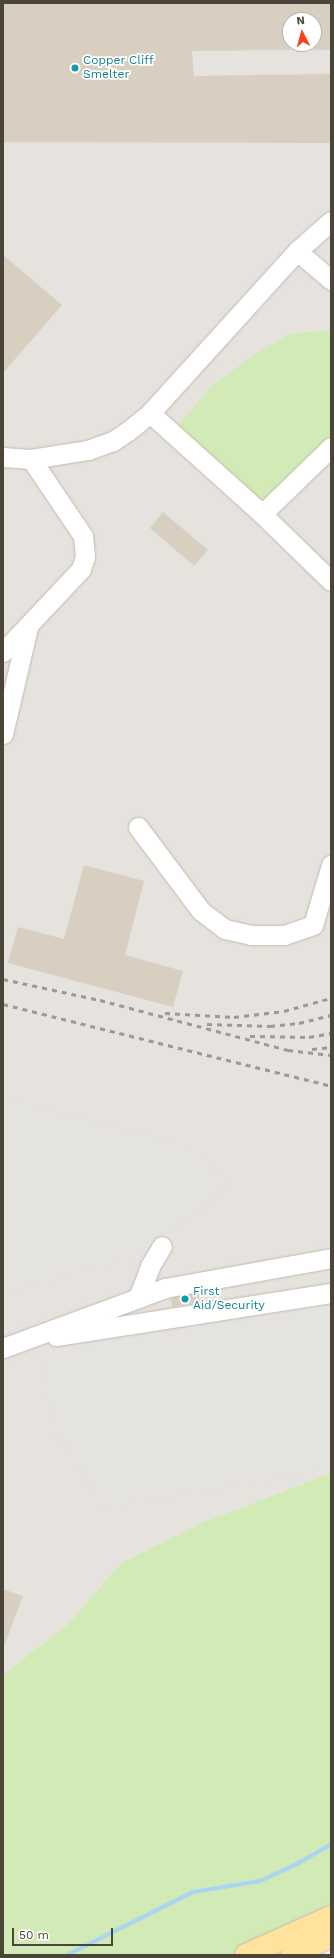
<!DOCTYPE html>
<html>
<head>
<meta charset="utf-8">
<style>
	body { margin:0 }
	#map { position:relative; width:334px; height:1958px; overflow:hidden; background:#f6f3ec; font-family:"Work Sans",sans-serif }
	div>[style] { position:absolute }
	.industrial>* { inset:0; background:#e6e2dd }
	.green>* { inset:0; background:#d2eab5 }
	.parking>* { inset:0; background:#e5e3e0 }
	.stream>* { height:4px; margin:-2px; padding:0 2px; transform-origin:2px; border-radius:2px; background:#a9d4f2 }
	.building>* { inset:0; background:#d8cfc1 }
	.roads { filter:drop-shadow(0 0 1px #c2bbae) drop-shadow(0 0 1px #c2bbae) }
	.minor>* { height:19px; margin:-9.5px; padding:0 9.5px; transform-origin:9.5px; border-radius:9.5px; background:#fff }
	.major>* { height:22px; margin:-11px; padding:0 11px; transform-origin:11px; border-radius:11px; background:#ffe39c }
	.rail>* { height:3px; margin-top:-1.5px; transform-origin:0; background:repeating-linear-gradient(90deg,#9a9a9a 0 5px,transparent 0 10px) }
	.dots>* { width:11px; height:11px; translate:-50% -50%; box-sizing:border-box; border:2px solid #fff; border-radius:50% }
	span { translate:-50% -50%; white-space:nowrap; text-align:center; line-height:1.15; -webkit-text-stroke:3.5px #fff; paint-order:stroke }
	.culture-label { font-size:12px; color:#0d838f }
	.left { translate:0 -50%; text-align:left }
	.frame { position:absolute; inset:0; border:4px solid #4b4439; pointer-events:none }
	.north { position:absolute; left:282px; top:12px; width:40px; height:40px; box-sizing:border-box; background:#fff; border:1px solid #b7b4b0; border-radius:50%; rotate:354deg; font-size:11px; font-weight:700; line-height:16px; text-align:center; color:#4b4439 }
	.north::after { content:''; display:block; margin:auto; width:14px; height:18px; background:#fc3f1d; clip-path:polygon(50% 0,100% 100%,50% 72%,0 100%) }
	.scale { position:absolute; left:12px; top:1928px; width:101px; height:18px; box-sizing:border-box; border:2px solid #4b4439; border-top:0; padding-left:5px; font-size:12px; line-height:14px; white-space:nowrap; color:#4b4439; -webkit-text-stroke:3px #fff; paint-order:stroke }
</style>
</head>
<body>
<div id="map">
	<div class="industrial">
		<i style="clip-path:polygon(evenodd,3px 3px,331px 3px,331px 330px,293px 333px,331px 445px,331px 1473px,204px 1522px,121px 1563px,68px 1624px,3px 1675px,3px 3px,290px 20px,314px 20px,314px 44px,290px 44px,290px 20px)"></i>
	</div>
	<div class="green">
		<i style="clip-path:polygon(331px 330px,331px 445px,262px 512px,172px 432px,213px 385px,258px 352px,293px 333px)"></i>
		<i style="clip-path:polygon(331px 1473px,331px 1915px,244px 1955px,3px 1955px,3px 1675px,68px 1624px,121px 1563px,204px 1522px)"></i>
	</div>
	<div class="parking">
		<i style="clip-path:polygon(3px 1099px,192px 1146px,231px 1184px,145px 1255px,3px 1294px)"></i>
		<i style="clip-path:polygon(331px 1304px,331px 1469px,106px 1508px,54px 1431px,38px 1349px)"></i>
	</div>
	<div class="stream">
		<i style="left:67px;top:1955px;width:141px;rotate:-26.6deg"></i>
		<i style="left:193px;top:1892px;width:68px;rotate:-9.3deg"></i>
		<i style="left:260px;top:1881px;width:41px;rotate:-24.7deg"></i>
		<i style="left:297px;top:1864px;width:39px;rotate:-30deg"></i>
	</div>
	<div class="building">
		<i style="clip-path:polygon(3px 3px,331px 3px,331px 50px,314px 50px,314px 20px,290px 20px,290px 50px,192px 51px,194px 76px,331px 74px,331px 143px,3px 142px)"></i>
		<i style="clip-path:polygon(3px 255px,62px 305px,3px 373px)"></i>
		<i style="clip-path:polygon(163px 512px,208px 550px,194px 566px,150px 528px)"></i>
		<i style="clip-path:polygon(84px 865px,144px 881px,125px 955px,183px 971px,173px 1007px,8px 963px,18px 927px,64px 939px)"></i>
		<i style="clip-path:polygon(198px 1293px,200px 1302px,172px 1307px,171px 1298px)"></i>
		<i style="clip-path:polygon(3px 1589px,23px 1596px,4px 1646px,3px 1646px)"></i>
	</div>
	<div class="roads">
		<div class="minor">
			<i style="left:297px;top:251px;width:45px;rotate:40.5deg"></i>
			<i style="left:150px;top:413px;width:151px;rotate:42deg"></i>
			<i style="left:262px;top:514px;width:96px;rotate:44.2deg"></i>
			<i style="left:3px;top:457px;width:28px;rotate:4deg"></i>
			<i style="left:31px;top:459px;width:58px;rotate:-9deg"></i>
			<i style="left:88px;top:450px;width:27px;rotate:-20deg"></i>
			<i style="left:113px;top:441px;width:18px;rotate:-34deg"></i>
			<i style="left:128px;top:431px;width:28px;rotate:-39deg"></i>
			<i style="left:150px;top:413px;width:219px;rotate:-47.8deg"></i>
			<i style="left:297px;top:251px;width:45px;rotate:-41.4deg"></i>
			<i style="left:262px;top:514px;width:96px;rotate:-44.2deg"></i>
			<i style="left:3px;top:652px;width:114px;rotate:-46.8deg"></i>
			<i style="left:81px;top:569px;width:13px;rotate:-72deg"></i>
			<i style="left:85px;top:557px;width:21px;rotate:-95deg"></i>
			<i style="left:83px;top:536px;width:93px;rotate:-124deg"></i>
			<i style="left:3px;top:734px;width:110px;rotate:-76.8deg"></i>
			<i style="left:138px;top:827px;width:105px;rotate:53.1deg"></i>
			<i style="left:201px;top:911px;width:30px;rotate:37deg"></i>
			<i style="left:225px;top:929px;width:27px;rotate:13deg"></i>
			<i style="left:251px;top:935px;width:33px"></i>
			<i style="left:284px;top:935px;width:31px;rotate:-19deg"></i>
			<i style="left:313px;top:925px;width:63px;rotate:-73.3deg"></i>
			<i style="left:138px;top:1298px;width:34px;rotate:-69deg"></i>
			<i style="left:150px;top:1266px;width:23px;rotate:-59deg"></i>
			<i style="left:56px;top:1336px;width:278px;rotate:-8.9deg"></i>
			<i style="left:3px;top:1348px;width:173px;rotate:-20.3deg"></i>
			<i style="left:165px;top:1288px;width:169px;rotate:-10.2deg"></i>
		</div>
		<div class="major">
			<i style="left:246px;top:1955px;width:93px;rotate:-24.1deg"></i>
			<i style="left:292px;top:1955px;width:43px;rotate:-26deg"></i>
		</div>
	</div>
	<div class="rail">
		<i style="left:3px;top:979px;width:99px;rotate:12.2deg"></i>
		<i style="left:100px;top:1000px;width:195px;rotate:14.9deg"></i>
		<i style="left:288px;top:1050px;width:43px;rotate:6.6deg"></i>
		<i style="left:3px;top:1004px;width:338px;rotate:14deg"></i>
		<i style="left:165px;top:1013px;width:69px;rotate:3.3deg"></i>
		<i style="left:234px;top:1017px;width:50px;rotate:-6.8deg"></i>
		<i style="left:284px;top:1011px;width:49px;rotate:-15.5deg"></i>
		<i style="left:207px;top:1024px;width:63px;rotate:1.8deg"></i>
		<i style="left:270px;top:1026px;width:29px;rotate:-6deg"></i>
		<i style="left:299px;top:1023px;width:33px;rotate:-14deg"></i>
		<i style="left:250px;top:1036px;width:59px;rotate:1deg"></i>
		<i style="left:309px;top:1037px;width:22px;rotate:-10deg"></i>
		<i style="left:312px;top:1049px;width:19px;rotate:-6deg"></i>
	</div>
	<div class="dots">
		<i style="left:75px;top:68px;background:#0f9aa8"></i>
		<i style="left:185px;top:1299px;background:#0f9aa8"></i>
	</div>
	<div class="culture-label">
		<span class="left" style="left:83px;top:68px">Copper Cliff<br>Smelter</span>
		<span class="left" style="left:193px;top:1299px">First<br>Aid/Security</span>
	</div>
	<div class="frame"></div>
	<div class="north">N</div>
	<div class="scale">50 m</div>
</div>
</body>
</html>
